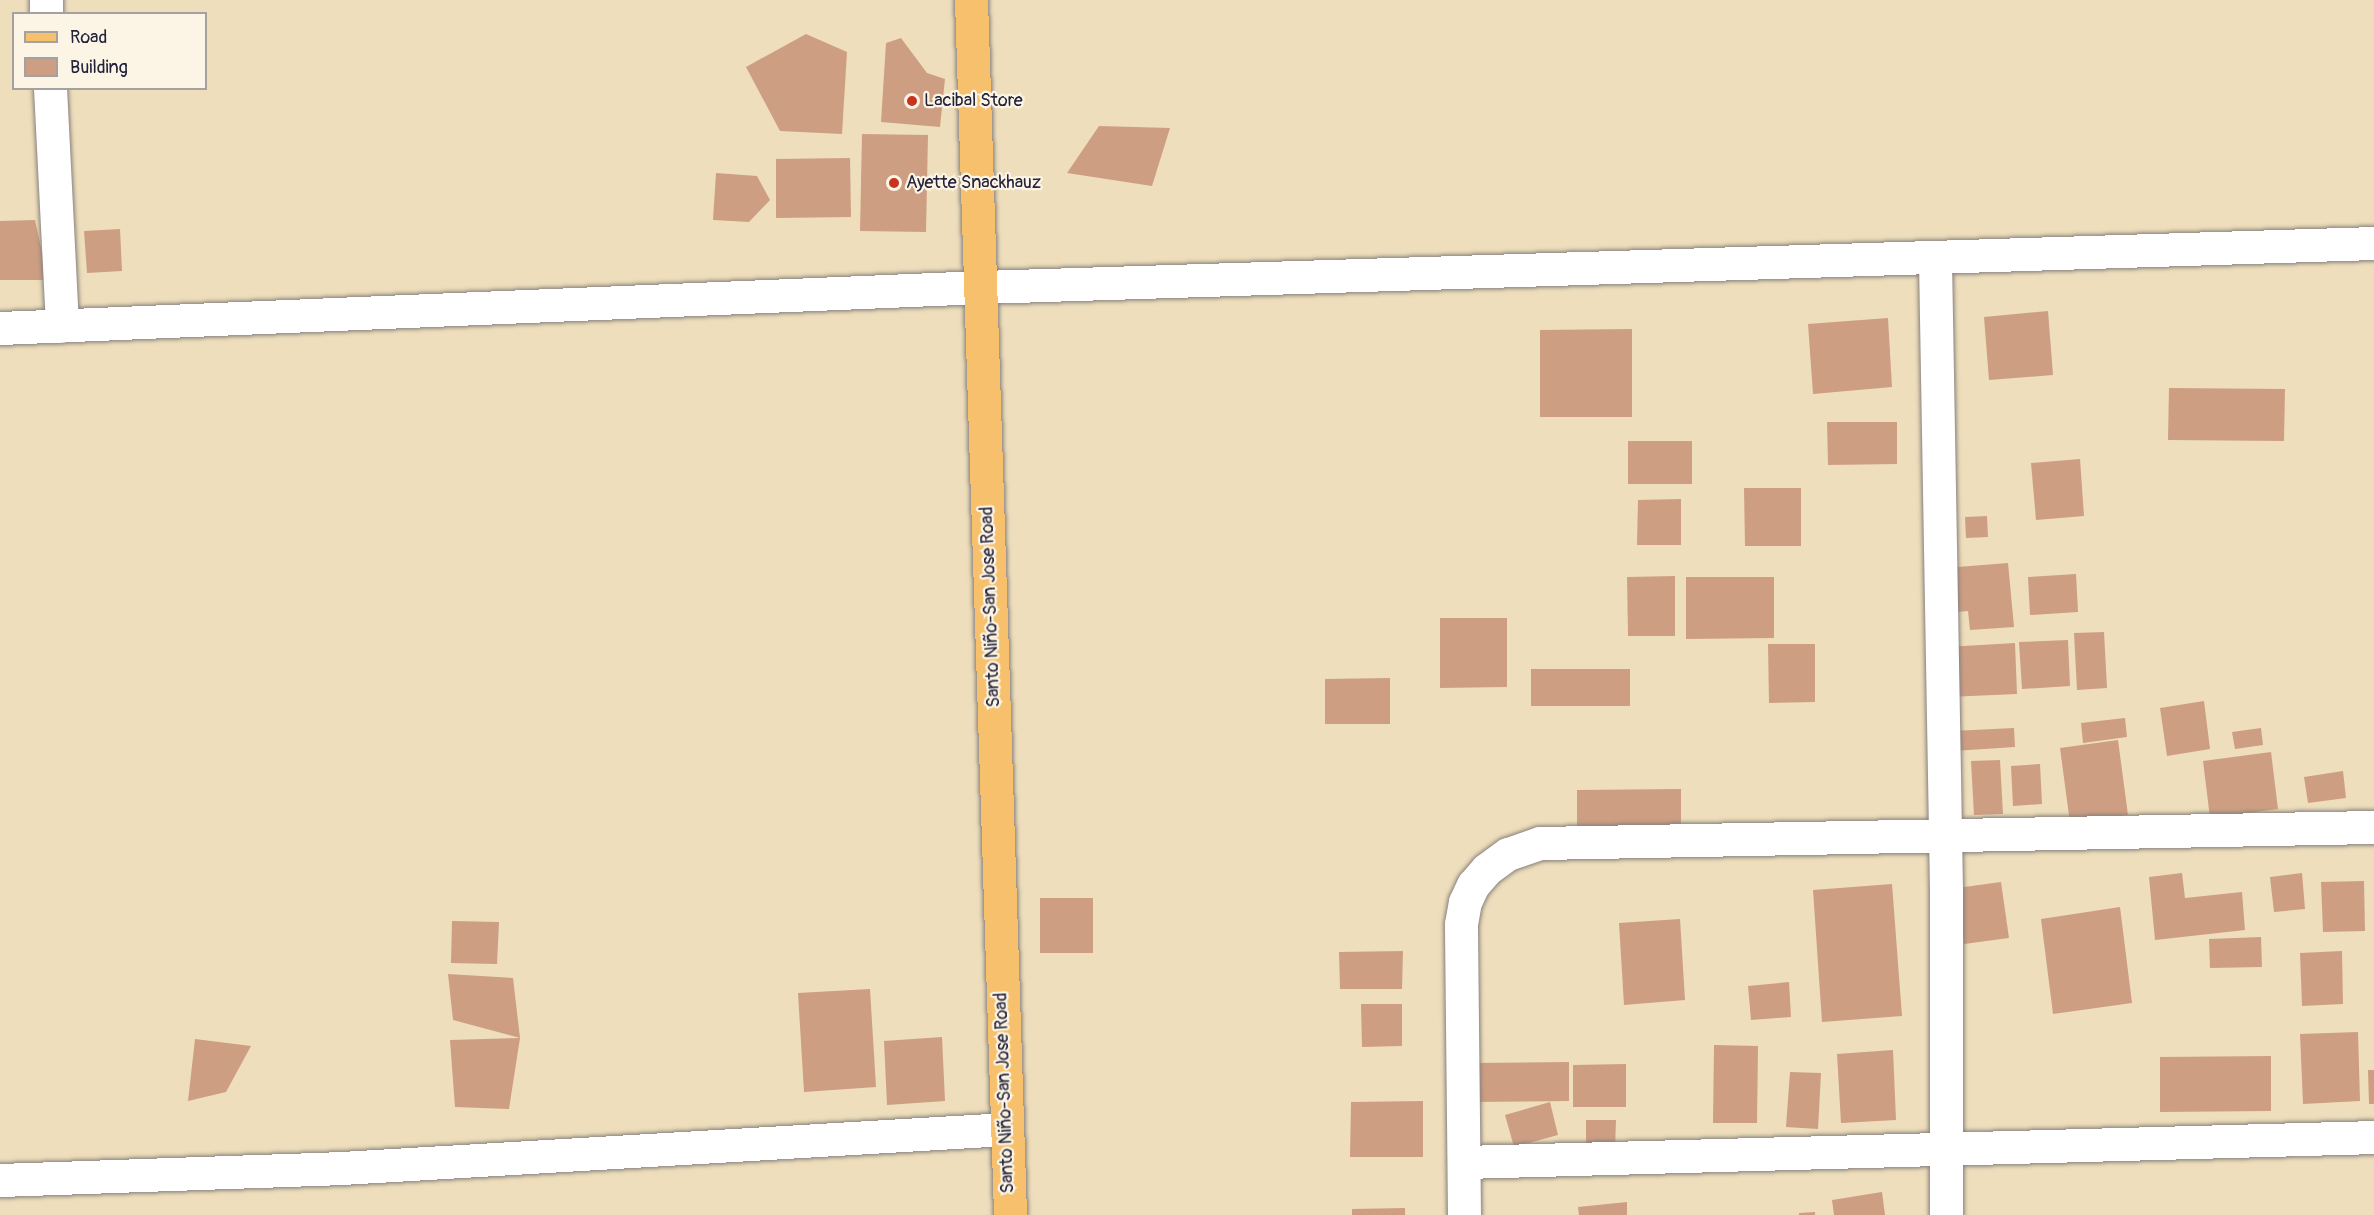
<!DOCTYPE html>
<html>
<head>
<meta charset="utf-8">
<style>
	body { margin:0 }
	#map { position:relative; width:2374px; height:1215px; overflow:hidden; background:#eedebc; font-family:Pangolin,sans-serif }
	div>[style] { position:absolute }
	.building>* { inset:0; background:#ce9e83 }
	.roads { filter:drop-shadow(0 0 2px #88807c) drop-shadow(0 0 2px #88807c) }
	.minor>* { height:33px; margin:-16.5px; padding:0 16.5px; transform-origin:16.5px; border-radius:16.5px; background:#fff }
	.major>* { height:33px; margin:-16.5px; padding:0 16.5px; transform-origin:16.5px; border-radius:16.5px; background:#f7c06c }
	.dots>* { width:16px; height:16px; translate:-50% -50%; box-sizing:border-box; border:3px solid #fcf5e5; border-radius:50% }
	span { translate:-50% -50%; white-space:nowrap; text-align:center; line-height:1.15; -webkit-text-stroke:4.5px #fcf5e5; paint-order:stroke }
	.poi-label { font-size:18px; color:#22223b }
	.left { translate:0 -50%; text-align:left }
	.street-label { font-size:18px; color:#22223b }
	.legend { position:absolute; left:12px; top:12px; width:195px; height:78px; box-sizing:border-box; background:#fcf5e5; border:2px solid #a5a1a1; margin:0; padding:8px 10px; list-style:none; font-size:18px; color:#22223b }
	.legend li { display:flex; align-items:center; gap:12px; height:30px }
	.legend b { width:30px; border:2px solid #a5a1a1 }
</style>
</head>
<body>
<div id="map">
	<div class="building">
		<i style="clip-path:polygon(806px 34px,847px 52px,842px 134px,780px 131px,746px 67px)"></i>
		<i style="clip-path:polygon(901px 38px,927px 73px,945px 79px,940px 127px,881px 122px,886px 43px)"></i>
		<i style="clip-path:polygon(1099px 126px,1170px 128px,1152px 186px,1067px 173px)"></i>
		<i style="clip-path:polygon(862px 134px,928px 135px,926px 232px,860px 231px)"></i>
		<i style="clip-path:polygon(850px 158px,851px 217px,776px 218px,776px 159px)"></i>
		<i style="clip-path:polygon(716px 173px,757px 176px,770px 200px,749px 222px,713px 220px)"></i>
		<i style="clip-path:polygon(35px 220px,48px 280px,0 280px,0 221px)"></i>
		<i style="clip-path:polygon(120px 229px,122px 271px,87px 273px,84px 231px)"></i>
		<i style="clip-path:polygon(2048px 311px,2053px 375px,1989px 380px,1984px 317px)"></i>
		<i style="clip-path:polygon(1888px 318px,1892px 387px,1813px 394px,1808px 324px)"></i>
		<i style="clip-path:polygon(1632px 329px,1632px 417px,1540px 417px,1540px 330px)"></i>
		<i style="clip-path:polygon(2169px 388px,2285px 389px,2284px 441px,2168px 440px)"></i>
		<i style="clip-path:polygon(1827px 422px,1897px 422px,1897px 464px,1828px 465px)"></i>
		<i style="clip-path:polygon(1628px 441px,1692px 441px,1692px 484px,1628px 484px)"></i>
		<i style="clip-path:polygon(2080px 459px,2084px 516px,2036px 520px,2031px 463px)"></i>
		<i style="clip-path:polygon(1744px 488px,1801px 488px,1801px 546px,1745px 546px)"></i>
		<i style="clip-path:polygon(1681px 499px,1681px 545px,1637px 545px,1638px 500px)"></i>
		<i style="clip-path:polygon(1987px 516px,1988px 537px,1966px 538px,1965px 517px)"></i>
		<i style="clip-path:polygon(2008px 563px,2014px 627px,1970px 630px,1968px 611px,1948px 613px,1945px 568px)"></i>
		<i style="clip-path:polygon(2076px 574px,2078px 612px,2030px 615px,2028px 577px)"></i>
		<i style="clip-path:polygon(1675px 576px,1675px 636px,1628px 636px,1627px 577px)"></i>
		<i style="clip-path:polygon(1686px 577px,1774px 577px,1774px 638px,1686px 639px)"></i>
		<i style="clip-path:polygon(1440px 618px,1507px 618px,1507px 687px,1440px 688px)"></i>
		<i style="clip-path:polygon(2104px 632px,2107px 688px,2077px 690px,2074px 633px)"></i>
		<i style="clip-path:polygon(2068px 640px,2070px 686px,2022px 689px,2019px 642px)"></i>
		<i style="clip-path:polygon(2015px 643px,2017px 694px,1948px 697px,1946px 647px)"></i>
		<i style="clip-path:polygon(1768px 644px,1815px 644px,1815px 702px,1769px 703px)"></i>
		<i style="clip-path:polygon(1531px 669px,1630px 669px,1630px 706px,1531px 706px)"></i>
		<i style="clip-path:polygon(1390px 678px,1390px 724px,1325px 724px,1325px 679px)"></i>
		<i style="clip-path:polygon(2204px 701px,2210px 749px,2167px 756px,2160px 708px)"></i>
		<i style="clip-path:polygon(2125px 718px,2127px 737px,2083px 743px,2081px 723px)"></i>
		<i style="clip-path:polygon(2014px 728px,2015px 747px,1953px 751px,1952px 731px)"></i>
		<i style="clip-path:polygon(2261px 728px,2263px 745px,2235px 749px,2232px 732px)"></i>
		<i style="clip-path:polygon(2118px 740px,2128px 815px,2070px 823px,2060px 748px)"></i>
		<i style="clip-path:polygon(2271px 752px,2278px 809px,2210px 818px,2203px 761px)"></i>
		<i style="clip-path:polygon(2000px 760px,2003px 814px,1974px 815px,1971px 761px)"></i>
		<i style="clip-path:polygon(2040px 764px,2042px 804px,2013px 806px,2011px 766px)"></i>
		<i style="clip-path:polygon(2343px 771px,2346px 798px,2308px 803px,2304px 777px)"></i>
		<i style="clip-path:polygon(1681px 789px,1681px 834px,1577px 835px,1577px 790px)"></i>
		<i style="clip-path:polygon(2182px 873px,2185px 898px,2242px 892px,2245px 930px,2155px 940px,2149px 877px)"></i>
		<i style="clip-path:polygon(2302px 873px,2305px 909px,2274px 912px,2270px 877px)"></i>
		<i style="clip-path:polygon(2364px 881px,2365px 931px,2323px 932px,2321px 882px)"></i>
		<i style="clip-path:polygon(2001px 882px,2009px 938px,1964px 944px,1957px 888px)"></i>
		<i style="clip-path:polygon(1892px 884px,1902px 1016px,1822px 1022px,1813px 890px)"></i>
		<i style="clip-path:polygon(1040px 898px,1093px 898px,1093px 953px,1040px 953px)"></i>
		<i style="clip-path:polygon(2120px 907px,2132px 1003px,2053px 1014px,2041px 919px)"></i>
		<i style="clip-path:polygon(1680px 919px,1685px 1000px,1624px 1005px,1619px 923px)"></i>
		<i style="clip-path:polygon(452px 921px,499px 922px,497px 964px,451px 963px)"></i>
		<i style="clip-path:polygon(2261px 937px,2262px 967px,2210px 968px,2209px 939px)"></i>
		<i style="clip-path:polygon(1403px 951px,1402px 989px,1340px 989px,1339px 952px)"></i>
		<i style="clip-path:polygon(2342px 951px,2343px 1004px,2302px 1006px,2300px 953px)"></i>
		<i style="clip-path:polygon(448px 974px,513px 978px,520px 1038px,453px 1020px)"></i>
		<i style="clip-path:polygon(1789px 982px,1791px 1017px,1751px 1020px,1748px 986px)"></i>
		<i style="clip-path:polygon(870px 989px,876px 1087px,804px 1092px,798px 993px)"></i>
		<i style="clip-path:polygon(1361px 1004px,1402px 1004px,1402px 1046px,1362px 1047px)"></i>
		<i style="clip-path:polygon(2358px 1032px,2360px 1101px,2303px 1104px,2300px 1034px)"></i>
		<i style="clip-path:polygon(942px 1037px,945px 1101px,887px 1105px,884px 1041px)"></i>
		<i style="clip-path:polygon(520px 1038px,509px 1109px,455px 1107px,450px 1040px)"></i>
		<i style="clip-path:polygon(195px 1039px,251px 1046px,226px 1092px,188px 1101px)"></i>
		<i style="clip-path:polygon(1714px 1045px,1758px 1046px,1757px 1123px,1713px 1123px)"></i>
		<i style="clip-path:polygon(1893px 1050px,1896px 1120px,1841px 1123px,1837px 1054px)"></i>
		<i style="clip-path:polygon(2271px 1056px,2271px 1111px,2160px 1112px,2160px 1057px)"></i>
		<i style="clip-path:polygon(1569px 1062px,1569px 1101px,1473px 1102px,1473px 1063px)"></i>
		<i style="clip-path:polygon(1626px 1064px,1626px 1107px,1573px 1107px,1573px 1065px)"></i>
		<i style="clip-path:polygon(2368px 1070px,2374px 1070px,2374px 1104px,2369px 1104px)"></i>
		<i style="clip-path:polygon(1790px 1072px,1821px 1073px,1818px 1129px,1786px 1127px)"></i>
		<i style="clip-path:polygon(1423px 1101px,1423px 1157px,1350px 1157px,1351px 1102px)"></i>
		<i style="clip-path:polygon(1550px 1102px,1558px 1135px,1514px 1147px,1505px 1115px)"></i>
		<i style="clip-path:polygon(1586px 1120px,1616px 1120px,1615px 1151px,1586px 1151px)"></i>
		<i style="clip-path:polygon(1882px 1192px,1885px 1215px,1834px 1215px,1832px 1200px)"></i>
		<i style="clip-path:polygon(1627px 1202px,1627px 1215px,1579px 1215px,1578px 1207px)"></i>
		<i style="clip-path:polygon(1405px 1208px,1405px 1215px,1352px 1215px,1352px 1209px)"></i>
		<i style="clip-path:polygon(1815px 1212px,1815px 1215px,1799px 1215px,1799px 1213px)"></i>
	</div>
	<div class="roads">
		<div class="minor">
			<i style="left:46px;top:0;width:14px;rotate:90deg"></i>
			<i style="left:50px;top:88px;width:238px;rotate:87.1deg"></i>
			<i style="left:1935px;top:260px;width:633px;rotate:89deg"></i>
			<i style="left:1946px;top:893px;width:322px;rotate:90deg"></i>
			<i style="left:0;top:328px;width:983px;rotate:-2.39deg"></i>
			<i style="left:982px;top:287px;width:1393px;rotate:-1.81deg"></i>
			<i style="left:1464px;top:1162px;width:910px;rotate:-1.57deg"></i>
			<i style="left:0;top:1180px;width:342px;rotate:-2deg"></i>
			<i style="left:342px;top:1168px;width:665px;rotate:-3.36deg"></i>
			<i style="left:1464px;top:1215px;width:291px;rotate:-90.6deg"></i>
			<i style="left:1461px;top:924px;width:22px;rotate:-80deg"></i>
			<i style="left:1465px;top:902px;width:19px;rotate:-65deg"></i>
			<i style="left:1473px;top:885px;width:21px;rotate:-49deg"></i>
			<i style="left:1487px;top:869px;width:26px;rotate:-36deg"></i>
			<i style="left:1508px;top:854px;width:34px;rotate:-19deg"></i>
			<i style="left:1540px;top:843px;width:834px;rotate:-1.1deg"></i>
		</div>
		<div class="major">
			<i style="left:971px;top:0;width:1216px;rotate:88.16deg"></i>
		</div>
	</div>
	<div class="dots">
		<i style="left:912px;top:101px;background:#c8321e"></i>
		<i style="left:894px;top:183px;background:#c8321e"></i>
	</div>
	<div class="poi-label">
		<span class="left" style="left:924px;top:101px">Lacibal Store</span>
		<span class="left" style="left:906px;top:183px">Ayette Snackhauz</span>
	</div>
	<div class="street-label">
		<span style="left:991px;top:607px;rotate:-92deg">Santo Niño-San Jose Road</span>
		<span style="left:1005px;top:1093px;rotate:-92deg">Santo Niño-San Jose Road</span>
	</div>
	<ul class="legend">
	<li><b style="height:8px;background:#f7c06c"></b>Road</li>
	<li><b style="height:16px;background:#ce9e83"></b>Building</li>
	</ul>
</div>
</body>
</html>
